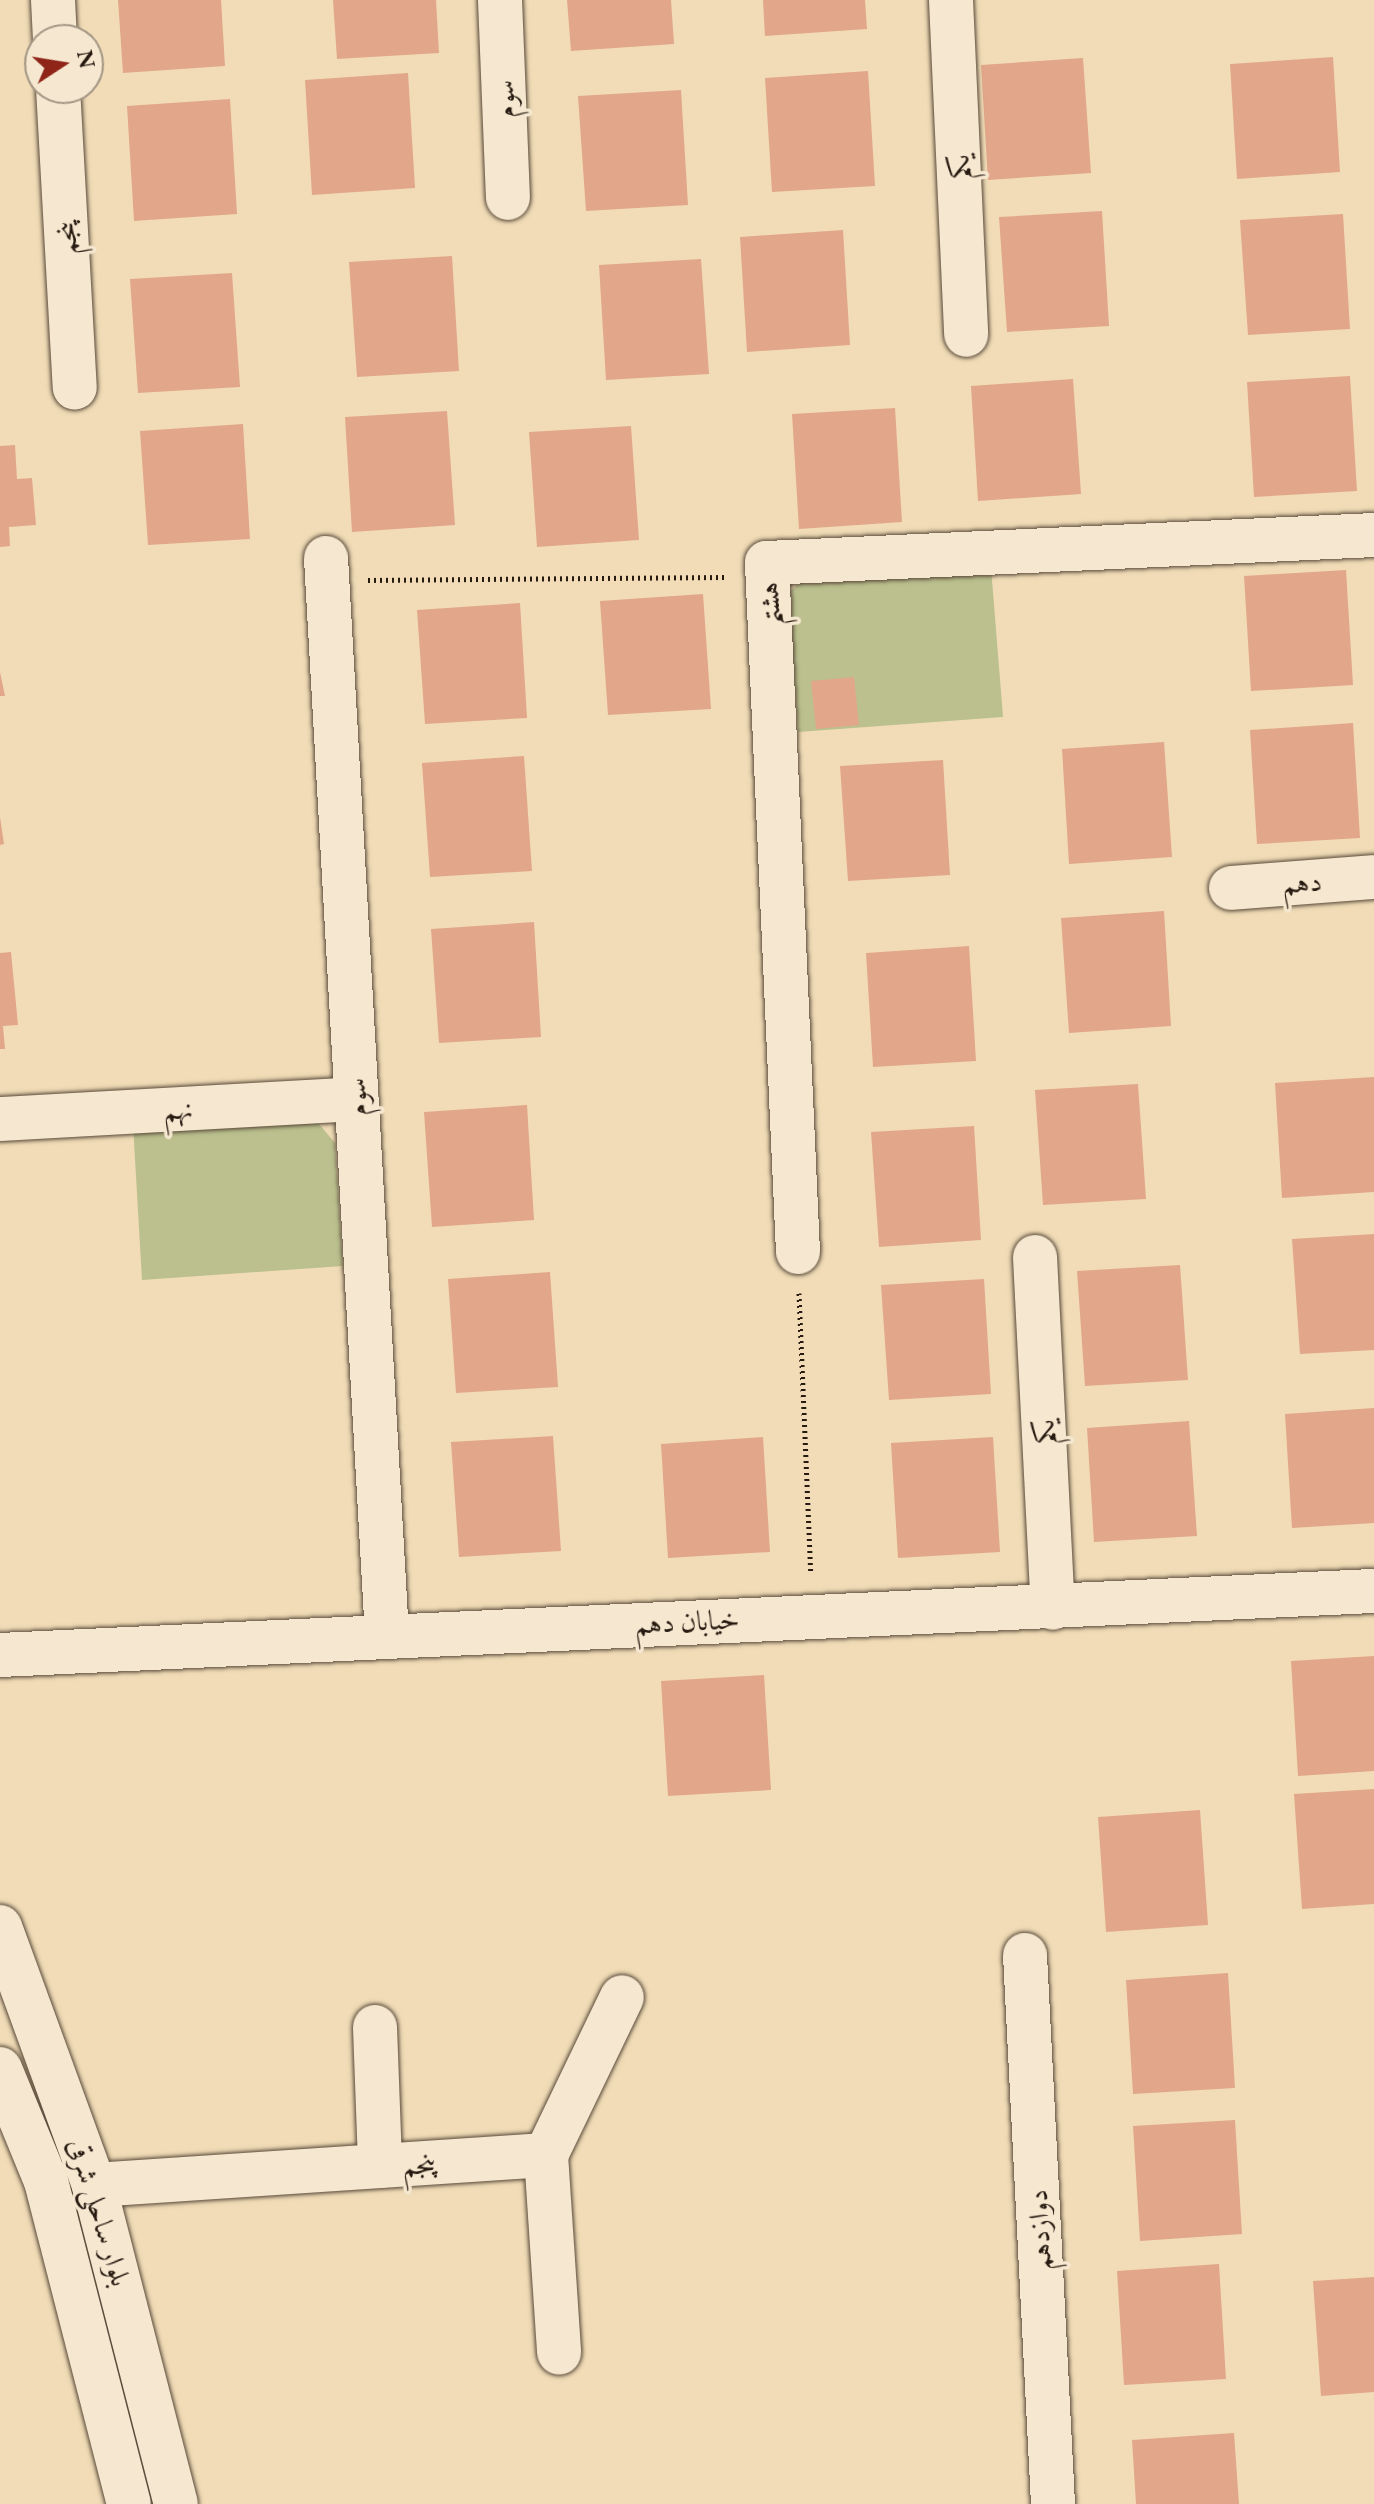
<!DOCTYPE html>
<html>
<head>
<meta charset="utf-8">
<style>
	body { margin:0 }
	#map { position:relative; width:1374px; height:2504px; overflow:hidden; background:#f1dcb7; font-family:"EB Garamond",Amiri,serif }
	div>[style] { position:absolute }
	.green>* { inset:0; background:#bbc08e }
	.building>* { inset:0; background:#e2a78a }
	.path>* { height:5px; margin-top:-2.5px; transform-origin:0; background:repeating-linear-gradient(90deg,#261a11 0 2px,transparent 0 6px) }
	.roads { filter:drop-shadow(0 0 2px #594a3a) drop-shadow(0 0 2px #594a3a) }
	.minor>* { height:44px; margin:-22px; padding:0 22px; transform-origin:22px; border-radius:22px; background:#f6e8d0 }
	span { translate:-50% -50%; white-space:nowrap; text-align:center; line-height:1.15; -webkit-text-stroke:7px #f6e8d0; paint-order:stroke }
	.street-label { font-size:28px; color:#261a11 }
	.north { position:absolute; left:24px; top:24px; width:80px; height:80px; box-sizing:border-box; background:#f6e8d0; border:2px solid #a39684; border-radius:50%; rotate:78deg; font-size:22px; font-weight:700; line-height:32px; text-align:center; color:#261a11 }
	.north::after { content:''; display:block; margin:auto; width:28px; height:36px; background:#8f2418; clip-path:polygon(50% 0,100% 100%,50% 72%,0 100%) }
</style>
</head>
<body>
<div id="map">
	<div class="green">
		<i style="clip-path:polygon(990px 555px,1003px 717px,798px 732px,789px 592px,821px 564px)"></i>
		<i style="clip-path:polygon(309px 1112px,335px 1143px,343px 1266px,142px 1280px,133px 1124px)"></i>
	</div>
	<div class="building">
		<i style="clip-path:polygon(118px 0,221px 0,225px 66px,123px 73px)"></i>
		<i style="clip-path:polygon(333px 0,436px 0,439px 53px,337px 59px)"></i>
		<i style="clip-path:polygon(567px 0,671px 0,674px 44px,571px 51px)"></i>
		<i style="clip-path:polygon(763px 0,865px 0,867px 29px,765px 36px)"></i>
		<i style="clip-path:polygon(1333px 57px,1340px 172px,1237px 179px,1230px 64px)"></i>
		<i style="clip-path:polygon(1083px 58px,1091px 173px,988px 180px,981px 65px)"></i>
		<i style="clip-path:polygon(868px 71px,875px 186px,772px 192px,765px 78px)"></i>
		<i style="clip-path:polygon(408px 73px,415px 188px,312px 195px,305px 80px)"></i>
		<i style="clip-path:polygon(681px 90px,688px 205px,586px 211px,578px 96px)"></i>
		<i style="clip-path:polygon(230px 99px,237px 214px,134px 221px,127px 106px)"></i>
		<i style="clip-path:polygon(1102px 211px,1109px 326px,1007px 332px,999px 217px)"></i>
		<i style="clip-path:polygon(1343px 214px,1350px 329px,1248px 335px,1240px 220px)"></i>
		<i style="clip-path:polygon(843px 230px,850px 345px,747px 352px,740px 237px)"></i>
		<i style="clip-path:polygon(452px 256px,459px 371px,357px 377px,349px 262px)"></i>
		<i style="clip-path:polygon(701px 259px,709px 374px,606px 380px,599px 265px)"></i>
		<i style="clip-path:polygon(232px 273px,240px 387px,138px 393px,130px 279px)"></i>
		<i style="clip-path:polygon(1350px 376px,1357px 491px,1254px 497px,1247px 382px)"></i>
		<i style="clip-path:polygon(1073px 379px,1081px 494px,978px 501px,971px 386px)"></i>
		<i style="clip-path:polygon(895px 408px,902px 522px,799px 529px,792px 414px)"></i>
		<i style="clip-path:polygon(447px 411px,455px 525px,352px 532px,345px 417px)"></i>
		<i style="clip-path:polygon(243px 424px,250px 539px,148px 545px,140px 431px)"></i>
		<i style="clip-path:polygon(631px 426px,639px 540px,537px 547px,529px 432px)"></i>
		<i style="clip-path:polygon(15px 445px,17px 479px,32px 478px,36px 525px,9px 527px,10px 546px,0 547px,0 446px)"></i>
		<i style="clip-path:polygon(1346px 570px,1353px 685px,1251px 691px,1244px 576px)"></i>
		<i style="clip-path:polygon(703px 594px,711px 709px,608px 715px,600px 601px)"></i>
		<i style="clip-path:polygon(520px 603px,527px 718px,425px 724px,417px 610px)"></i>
		<i style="clip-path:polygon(0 672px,5px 696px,0 696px)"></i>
		<i style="clip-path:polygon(854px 677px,859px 725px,816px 729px,811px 681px)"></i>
		<i style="clip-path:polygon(1353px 723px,1360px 838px,1257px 844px,1250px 730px)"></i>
		<i style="clip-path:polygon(1164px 742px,1172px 857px,1069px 864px,1062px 749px)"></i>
		<i style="clip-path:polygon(524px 756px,532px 871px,430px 877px,422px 763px)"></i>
		<i style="clip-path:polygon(943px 760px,950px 875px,848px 881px,840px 766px)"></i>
		<i style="clip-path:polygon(0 817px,4px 844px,0 845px)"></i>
		<i style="clip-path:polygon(1164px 911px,1171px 1026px,1069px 1033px,1061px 918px)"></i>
		<i style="clip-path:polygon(534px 922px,541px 1037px,439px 1043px,431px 929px)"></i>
		<i style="clip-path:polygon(969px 946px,976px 1061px,873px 1067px,866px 953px)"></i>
		<i style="clip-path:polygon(11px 952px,18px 1025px,3px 1026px,5px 1049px,0 1049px,0 953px)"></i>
		<i style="clip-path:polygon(1374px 1077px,1374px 1192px,1282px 1198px,1275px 1083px)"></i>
		<i style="clip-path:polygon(1138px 1084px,1146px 1199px,1043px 1205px,1035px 1090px)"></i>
		<i style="clip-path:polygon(527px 1105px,534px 1220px,432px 1227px,424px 1112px)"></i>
		<i style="clip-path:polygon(974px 1126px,981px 1240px,879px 1247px,871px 1132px)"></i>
		<i style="clip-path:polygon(1374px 1234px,1374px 1350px,1300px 1354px,1292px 1239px)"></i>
		<i style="clip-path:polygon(1180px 1265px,1188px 1380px,1085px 1386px,1077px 1271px)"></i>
		<i style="clip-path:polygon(550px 1272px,558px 1387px,456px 1393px,448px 1279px)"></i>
		<i style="clip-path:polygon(984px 1279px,991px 1394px,889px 1400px,881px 1285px)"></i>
		<i style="clip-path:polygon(1374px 1408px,1374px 1523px,1292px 1528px,1285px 1414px)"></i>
		<i style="clip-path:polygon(1189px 1421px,1197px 1536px,1094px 1542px,1087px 1428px)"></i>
		<i style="clip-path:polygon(553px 1436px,561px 1551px,459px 1557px,451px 1442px)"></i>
		<i style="clip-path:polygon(763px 1437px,770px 1552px,668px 1558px,661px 1444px)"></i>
		<i style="clip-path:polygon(993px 1437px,1000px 1552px,898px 1558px,891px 1443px)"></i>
		<i style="clip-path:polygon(1374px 1656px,1374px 1771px,1298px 1776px,1291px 1661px)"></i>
		<i style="clip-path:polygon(764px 1675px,771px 1790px,668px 1796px,661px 1681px)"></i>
		<i style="clip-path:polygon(1374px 1789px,1374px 1904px,1302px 1909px,1294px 1794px)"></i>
		<i style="clip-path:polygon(1200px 1810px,1208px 1925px,1106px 1932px,1098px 1817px)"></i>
		<i style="clip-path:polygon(1228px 1973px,1235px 2088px,1133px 2094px,1126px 1980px)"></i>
		<i style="clip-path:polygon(1235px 2120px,1242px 2234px,1140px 2241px,1133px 2126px)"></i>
		<i style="clip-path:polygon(1219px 2264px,1226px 2379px,1124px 2385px,1117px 2271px)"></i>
		<i style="clip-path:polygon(1374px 2277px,1374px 2392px,1321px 2396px,1313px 2281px)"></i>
		<i style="clip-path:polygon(1234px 2433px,1239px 2504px,1136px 2504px,1132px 2440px)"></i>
	</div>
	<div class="path">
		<i style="left:368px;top:580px;width:358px;rotate:-0.5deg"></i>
		<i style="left:799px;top:1293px;width:281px;rotate:87.6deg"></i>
	</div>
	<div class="roads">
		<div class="minor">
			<i style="left:53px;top:0;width:40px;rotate:87.1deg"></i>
			<i style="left:500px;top:0;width:198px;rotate:87.7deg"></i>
			<i style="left:951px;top:0;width:335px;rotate:87.4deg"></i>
			<i style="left:58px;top:88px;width:300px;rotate:86.8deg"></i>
			<i style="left:326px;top:558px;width:1079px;rotate:86.76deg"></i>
			<i style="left:1231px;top:888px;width:143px;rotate:-4.4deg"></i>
			<i style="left:0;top:1119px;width:357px;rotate:-3.2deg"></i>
			<i style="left:798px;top:1252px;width:690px;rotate:-92.58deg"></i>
			<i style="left:767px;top:563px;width:608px;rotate:-2.64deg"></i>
			<i style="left:1035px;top:1257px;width:351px;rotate:87.1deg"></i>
			<i style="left:0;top:1655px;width:1375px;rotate:-2.67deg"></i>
			<i style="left:0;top:1927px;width:275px;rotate:70deg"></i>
			<i style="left:94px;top:2185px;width:329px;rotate:75.6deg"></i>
			<i style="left:1025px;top:1955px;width:550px;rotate:87.08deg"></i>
			<i style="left:375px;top:2027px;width:139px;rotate:87.9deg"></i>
			<i style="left:0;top:2069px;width:121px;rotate:67.7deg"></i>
			<i style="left:46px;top:2181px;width:333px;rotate:75.6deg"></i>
			<i style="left:546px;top:2155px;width:175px;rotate:-64.3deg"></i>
			<i style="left:94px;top:2185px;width:453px;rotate:-3.8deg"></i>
			<i style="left:546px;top:2155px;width:198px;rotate:86.2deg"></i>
		</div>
	</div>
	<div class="street-label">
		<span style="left:504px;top:99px;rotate:-92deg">سوم</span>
		<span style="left:959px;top:167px;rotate:-93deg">یکم</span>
		<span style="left:66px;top:238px;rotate:-93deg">پنجم</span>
		<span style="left:769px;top:604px;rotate:-93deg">هشتم</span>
		<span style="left:1302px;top:882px;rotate:-4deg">دهم</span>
		<span style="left:356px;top:1097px;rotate:-93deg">سوم</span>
		<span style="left:178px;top:1109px;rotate:-3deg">نهم</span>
		<span style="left:1044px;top:1432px;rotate:-93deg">یکم</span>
		<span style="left:687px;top:1621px;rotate:-3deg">خیابان دهم</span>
		<span style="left:419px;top:2164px;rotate:-4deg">پنجم</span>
		<span style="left:100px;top:2212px;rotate:73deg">بلوار ساحلی شرقی</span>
		<span style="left:1039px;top:2230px;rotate:-93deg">دوازدهم</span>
	</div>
	<div class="north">N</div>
</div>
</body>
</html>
